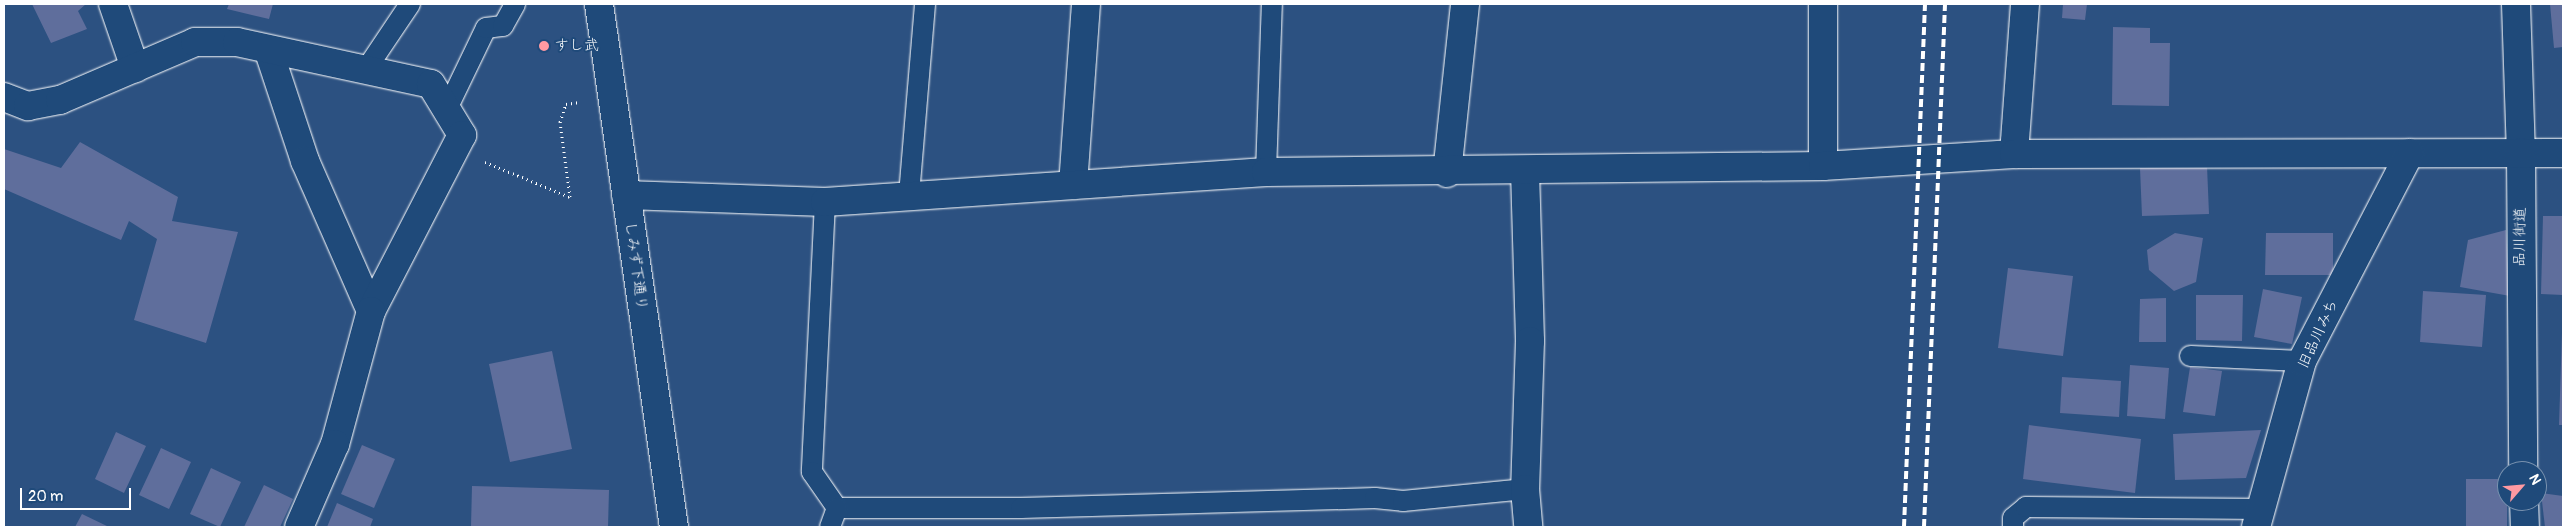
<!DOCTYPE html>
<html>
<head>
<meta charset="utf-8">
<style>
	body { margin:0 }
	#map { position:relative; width:2567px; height:531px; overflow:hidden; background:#2c5181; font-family:Pangolin,"Klee One",sans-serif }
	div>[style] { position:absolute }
	.building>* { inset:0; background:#5f6e9c }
	.path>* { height:3px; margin-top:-1.5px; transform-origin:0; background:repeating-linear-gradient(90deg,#fff 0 1px,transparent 0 5px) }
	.roads { filter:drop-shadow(0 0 1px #fff) drop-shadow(0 0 1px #fff) }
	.lane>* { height:20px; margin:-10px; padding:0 10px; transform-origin:10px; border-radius:10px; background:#1f4a7a }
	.street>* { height:28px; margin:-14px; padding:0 14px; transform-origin:14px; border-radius:14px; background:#1f4a7a }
	.secondary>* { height:28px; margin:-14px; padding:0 14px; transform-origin:14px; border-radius:14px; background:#1f4a7a }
	.rail>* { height:4px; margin-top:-2px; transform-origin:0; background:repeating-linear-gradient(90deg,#fff 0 8px,transparent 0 12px) }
	.dots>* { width:14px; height:14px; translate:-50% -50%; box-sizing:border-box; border:2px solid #1f4a7a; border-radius:50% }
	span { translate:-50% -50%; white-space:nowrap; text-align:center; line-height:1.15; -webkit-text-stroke:4px #1f4a7a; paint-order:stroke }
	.poi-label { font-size:15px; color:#fff }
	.left { translate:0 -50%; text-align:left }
	.street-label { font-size:15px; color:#fff }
	.frame { position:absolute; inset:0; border:5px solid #fff; pointer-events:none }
	.north { position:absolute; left:2497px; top:461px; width:50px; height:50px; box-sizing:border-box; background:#1f4a7a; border:1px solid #7992af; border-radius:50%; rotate:63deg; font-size:14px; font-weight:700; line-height:20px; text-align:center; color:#fff }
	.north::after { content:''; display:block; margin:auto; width:18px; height:22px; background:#ff9aa2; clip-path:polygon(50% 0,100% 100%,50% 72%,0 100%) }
	.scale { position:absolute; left:20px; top:488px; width:111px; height:22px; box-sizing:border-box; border:2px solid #fff; border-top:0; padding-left:6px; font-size:15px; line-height:18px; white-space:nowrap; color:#fff; -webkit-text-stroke:4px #1f4a7a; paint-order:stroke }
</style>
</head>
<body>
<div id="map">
	<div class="building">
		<i style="clip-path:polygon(32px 4px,86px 4px,78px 11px,87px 29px,51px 43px)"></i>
		<i style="clip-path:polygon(229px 4px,273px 4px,269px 19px,227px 9px)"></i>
		<i style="clip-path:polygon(2063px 4px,2087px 4px,2085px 20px,2062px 18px)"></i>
		<i style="clip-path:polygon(2550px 4px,2563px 4px,2563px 47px,2554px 48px)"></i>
		<i style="clip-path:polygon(2113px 27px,2150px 28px,2150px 43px,2170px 43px,2169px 106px,2112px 105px)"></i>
		<i style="clip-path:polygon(80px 142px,178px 197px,172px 221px,238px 232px,206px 343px,134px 320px,157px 239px,129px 221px,121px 240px,4px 189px,4px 149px,61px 168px)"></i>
		<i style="clip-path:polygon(2207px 166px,2209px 214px,2142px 216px,2140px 168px)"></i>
		<i style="clip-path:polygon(2543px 216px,2563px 216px,2563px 295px,2541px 294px)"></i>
		<i style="clip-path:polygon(2506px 230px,2510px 296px,2460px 287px,2468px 240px)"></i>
		<i style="clip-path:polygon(2175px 233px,2203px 238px,2196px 282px,2174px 291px,2149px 270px,2147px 250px)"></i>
		<i style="clip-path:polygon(2266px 233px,2333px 233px,2333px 275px,2265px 275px)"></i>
		<i style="clip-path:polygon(2008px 268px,2073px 276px,2063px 356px,1998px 348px)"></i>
		<i style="clip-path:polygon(2263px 289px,2302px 297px,2292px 344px,2254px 337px)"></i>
		<i style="clip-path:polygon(2423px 291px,2486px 295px,2482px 347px,2420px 342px)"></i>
		<i style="clip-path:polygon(2196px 295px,2243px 295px,2242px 341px,2196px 340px)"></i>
		<i style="clip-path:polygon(2166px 298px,2166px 342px,2139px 342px,2140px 299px)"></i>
		<i style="clip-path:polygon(2562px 333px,2563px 333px,2563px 425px,2559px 425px)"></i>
		<i style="clip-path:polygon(552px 351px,572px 449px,510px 462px,489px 364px)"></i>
		<i style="clip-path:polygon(2130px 365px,2169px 368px,2165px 419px,2127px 416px)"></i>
		<i style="clip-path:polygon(2190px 367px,2222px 371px,2215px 416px,2183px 412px)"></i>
		<i style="clip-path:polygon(2062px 377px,2121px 381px,2119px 417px,2060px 413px)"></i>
		<i style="clip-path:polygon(2029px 425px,2141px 439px,2135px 493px,2023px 479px)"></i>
		<i style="clip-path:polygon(2261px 430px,2246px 478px,2175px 480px,2173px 434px)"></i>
		<i style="clip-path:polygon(116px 432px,146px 446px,124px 493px,95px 479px)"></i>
		<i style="clip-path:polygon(362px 445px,395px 459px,374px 508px,341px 494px)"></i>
		<i style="clip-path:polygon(161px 448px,191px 462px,169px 509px,139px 495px)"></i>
		<i style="clip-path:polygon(211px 468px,241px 482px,220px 527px,190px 514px)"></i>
		<i style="clip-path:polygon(2466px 479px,2507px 479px,2507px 527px,2466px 527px)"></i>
		<i style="clip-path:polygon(264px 485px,293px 499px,280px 527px,244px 527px)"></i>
		<i style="clip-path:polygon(472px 486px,609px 490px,608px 527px,471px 527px)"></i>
		<i style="clip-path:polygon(2541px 493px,2563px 496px,2563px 527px,2545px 527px)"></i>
		<i style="clip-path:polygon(337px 503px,373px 519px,370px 527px,327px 527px)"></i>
		<i style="clip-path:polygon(82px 514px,109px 527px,75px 527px)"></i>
	</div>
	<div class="path">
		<i style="left:485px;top:162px;width:92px;rotate:22.4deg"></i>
		<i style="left:570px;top:197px;width:76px;rotate:-97.6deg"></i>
		<i style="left:560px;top:122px;width:19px;rotate:-72deg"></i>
		<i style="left:566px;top:104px;width:14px;rotate:-8deg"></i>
	</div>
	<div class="roads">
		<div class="lane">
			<i style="left:367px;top:68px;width:77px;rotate:-56.1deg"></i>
			<i style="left:446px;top:111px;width:92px;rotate:-64.3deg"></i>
			<i style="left:486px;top:28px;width:17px;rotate:-7deg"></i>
			<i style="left:503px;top:26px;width:25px;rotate:-61deg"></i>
			<i style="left:1266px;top:172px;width:168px;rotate:-88deg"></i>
			<i style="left:909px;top:195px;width:192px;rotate:-85.2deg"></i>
			<i style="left:825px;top:202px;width:270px;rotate:92.8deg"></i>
			<i style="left:812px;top:472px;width:44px;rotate:55.2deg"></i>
			<i style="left:837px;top:508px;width:184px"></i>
			<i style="left:1021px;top:508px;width:354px;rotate:-1.6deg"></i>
			<i style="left:1375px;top:498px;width:28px;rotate:6deg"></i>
			<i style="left:1403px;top:501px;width:123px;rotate:-5.6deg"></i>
			<i style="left:2190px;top:356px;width:112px;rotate:2.6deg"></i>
			<i style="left:830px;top:527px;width:20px;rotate:-70deg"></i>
			<i style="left:2013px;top:527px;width:9px;rotate:-90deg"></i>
			<i style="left:2013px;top:518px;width:17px;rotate:-40deg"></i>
			<i style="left:2026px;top:507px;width:235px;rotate:0.5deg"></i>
		</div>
		<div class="street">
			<i style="left:113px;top:4px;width:68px;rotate:71deg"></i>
			<i style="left:2516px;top:4px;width:148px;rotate:88.1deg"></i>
			<i style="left:2521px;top:152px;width:319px;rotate:89.6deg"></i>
			<i style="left:269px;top:52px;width:115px;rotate:71.7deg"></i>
			<i style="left:305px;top:161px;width:164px;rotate:66.3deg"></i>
			<i style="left:4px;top:97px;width:26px;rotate:21deg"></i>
			<i style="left:28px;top:106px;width:33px;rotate:-11deg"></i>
			<i style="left:60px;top:100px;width:147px;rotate:-23.2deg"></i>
			<i style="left:195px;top:42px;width:42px"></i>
			<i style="left:237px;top:42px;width:198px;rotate:12.2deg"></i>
			<i style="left:431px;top:84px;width:60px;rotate:58.7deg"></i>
			<i style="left:462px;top:135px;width:198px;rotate:117.3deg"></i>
			<i style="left:371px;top:311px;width:138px;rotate:105.1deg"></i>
			<i style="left:335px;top:444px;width:90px;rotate:113.4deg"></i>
			<i style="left:2014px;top:154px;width:150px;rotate:-85.8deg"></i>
			<i style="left:1823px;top:166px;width:162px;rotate:-90deg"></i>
			<i style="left:1525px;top:171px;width:170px;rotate:88.3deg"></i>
			<i style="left:1530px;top:341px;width:148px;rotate:91.9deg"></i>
			<i style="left:1525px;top:489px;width:38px;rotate:85deg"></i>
			<i style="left:1447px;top:173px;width:170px;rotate:-83.9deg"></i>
			<i style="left:1073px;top:185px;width:181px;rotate:-85.9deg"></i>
			<i style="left:626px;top:195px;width:199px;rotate:2deg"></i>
			<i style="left:825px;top:202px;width:442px;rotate:-3.9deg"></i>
			<i style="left:1266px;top:172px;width:557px;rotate:-0.62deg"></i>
			<i style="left:1823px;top:166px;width:191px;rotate:-3.6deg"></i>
			<i style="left:2014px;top:154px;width:549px;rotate:-0.1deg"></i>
			<i style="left:2524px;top:501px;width:26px;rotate:88deg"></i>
			<i style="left:2256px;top:527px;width:172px;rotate:-74.5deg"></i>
			<i style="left:2302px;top:361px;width:234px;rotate:-62.6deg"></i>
		</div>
		<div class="secondary">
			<i style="left:599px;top:4px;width:528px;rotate:81.84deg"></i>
		</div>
	</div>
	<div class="rail">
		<i style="left:1904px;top:527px;width:523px;rotate:-87.7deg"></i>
		<i style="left:1924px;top:527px;width:523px;rotate:-87.7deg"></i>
	</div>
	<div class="dots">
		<i style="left:544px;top:46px;background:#ff9aa2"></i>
	</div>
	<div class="poi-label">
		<span class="left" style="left:554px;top:46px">すし武</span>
	</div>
	<div class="street-label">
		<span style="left:2520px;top:237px;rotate:-89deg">品川街道</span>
		<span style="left:636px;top:266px;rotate:82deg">しみず下通り</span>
		<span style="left:2318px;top:334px;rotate:-65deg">旧品川みち</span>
	</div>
	<div class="frame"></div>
	<div class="north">N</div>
	<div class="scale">20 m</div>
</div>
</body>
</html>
